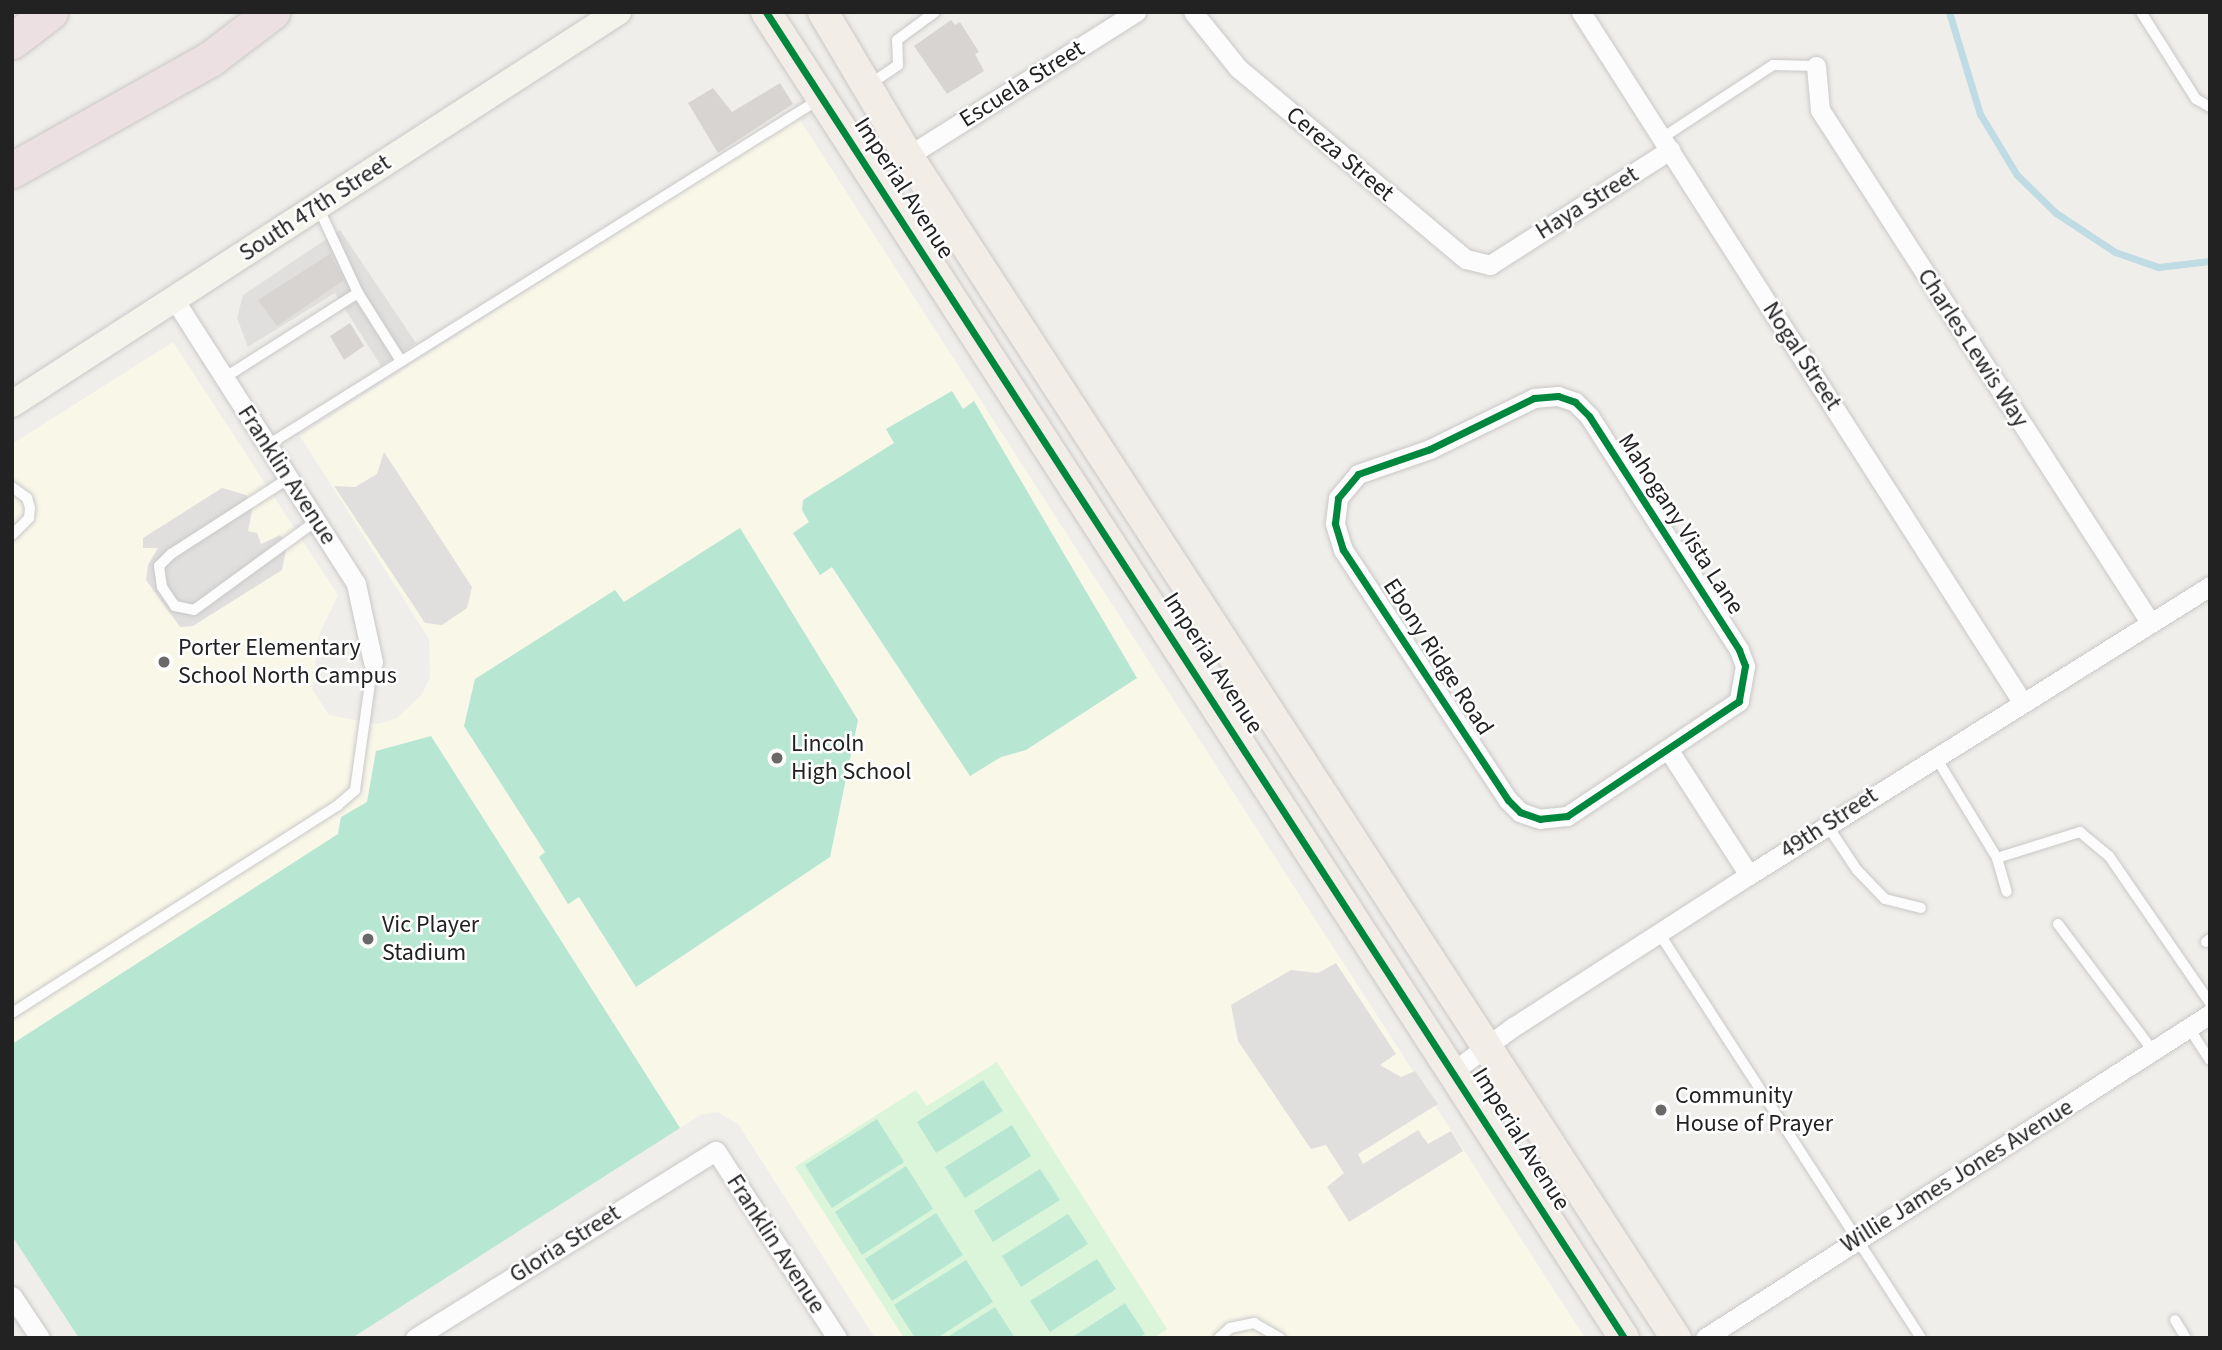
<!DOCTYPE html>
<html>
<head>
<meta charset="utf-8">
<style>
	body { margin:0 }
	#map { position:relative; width:2222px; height:1350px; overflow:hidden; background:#f0eeeb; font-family:"Source Sans 3",sans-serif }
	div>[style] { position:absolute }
	.education>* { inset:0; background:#f8f7e8 }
	.park>* { inset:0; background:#daf5da }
	.pitch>* { inset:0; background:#b7e6d2 }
	.parking>* { inset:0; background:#e0dfde }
	.stream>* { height:7px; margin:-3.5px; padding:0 3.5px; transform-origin:3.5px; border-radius:3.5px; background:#bfdbe3 }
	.building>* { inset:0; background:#d7d4d2 }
	.roads { filter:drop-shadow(0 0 2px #c9c8c7) drop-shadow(0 0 2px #c9c8c7) }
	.lane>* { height:10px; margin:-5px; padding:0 5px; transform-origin:5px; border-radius:5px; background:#fdfcfc }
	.street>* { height:19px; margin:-9.5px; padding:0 9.5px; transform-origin:9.5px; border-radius:9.5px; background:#fdfcfc }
	.secondary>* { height:26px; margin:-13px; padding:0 13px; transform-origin:13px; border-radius:13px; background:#f4f4ed }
	.primary>* { height:30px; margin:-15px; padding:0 15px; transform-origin:15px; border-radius:15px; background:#f3ede7 }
	.highway>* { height:35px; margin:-17.5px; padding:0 17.5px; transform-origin:17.5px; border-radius:17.5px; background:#ece0e2 }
	.cycleway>* { height:7px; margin:-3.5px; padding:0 3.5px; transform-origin:3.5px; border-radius:3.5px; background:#00873e }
	.dots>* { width:19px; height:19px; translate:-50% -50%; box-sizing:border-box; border:4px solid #fff; border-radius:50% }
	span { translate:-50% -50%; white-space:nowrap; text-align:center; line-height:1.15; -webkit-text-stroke:5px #fff; paint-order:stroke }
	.street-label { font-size:24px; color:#222 }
	.poi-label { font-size:24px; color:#222 }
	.left { translate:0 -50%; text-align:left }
	.frame { position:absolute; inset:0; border:14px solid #222; pointer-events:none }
</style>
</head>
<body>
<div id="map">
	<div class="education">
		<i style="clip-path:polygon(798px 117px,1585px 1338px,875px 1338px,738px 1124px,718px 1112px,700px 1115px,352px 1338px,79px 1338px,12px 1236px,12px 444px,173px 342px,338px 595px,319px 635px,312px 689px,329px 715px,377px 724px,397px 718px,422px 694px,430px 677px,429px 639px,300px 436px)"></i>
	</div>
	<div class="park">
		<i style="clip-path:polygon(997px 1062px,1167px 1329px,1154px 1338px,904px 1338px,795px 1167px,916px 1090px,927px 1106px)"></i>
	</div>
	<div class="pitch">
		<i style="clip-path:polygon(952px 391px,963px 409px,974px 401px,1137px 678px,1026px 750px,1001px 757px,970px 776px,832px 567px,820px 575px,793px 533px,809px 522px,802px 510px,803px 500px,894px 443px,886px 429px)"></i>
		<i style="clip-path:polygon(740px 528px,858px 720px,830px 857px,636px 987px,579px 897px,568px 904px,539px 857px,545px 852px,464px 726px,475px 679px,615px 590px,624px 602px)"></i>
		<i style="clip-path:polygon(431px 736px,680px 1128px,352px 1338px,79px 1338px,12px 1236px,12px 1044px,338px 834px,341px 817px,367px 802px,376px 751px)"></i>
		<i style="clip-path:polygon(983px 1080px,1003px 1111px,936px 1153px,917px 1122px)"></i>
		<i style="clip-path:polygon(877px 1119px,904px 1162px,832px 1208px,805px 1165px)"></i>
		<i style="clip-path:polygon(1012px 1125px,1031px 1156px,965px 1198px,945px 1167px)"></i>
		<i style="clip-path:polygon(906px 1166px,933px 1209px,862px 1255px,835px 1212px)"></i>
		<i style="clip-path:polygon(1040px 1169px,1060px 1200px,993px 1242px,974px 1211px)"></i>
		<i style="clip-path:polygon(936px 1213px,963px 1255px,892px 1301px,865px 1259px)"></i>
		<i style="clip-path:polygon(1068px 1214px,1088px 1244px,1021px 1287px,1002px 1256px)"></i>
		<i style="clip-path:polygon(1097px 1259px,1116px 1289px,1050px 1332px,1030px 1301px)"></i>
		<i style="clip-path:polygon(966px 1260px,993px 1302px,937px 1338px,915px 1338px,894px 1305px)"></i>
		<i style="clip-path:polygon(1125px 1303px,1145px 1334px,1138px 1338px,1071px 1338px)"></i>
		<i style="clip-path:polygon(995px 1307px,1015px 1338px,946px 1338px)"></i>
	</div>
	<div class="parking">
		<i style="clip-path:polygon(340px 230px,416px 343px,381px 366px,335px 293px,248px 347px,237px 318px,243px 295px)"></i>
		<i style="clip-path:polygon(384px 452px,472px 587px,467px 608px,442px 625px,425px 623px,334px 486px,355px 487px,377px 474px)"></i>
		<i style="clip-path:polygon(222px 488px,246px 495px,253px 506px,248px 531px,257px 533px,261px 544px,280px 535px,287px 545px,282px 570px,193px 626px,180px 627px,146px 580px,148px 565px,158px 548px,143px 548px,143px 538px)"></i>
		<i style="clip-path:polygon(1336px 963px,1396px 1054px,1380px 1065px,1401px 1077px,1415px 1071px,1438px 1104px,1358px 1154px,1363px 1164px,1418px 1130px,1428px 1144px,1451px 1131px,1463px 1151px,1349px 1222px,1327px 1187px,1344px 1173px,1326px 1145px,1311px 1149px,1238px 1041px,1231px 1005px,1291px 970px,1318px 973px)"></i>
	</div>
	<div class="stream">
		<i style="left:1949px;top:12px;width:107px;rotate:73.1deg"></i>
		<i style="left:1980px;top:114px;width:71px;rotate:58.8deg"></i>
		<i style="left:2017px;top:175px;width:54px;rotate:44.3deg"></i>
		<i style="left:2056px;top:213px;width:71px;rotate:33.5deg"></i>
		<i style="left:2115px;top:252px;width:46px;rotate:19.2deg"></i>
		<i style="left:2158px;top:267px;width:52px;rotate:-6.6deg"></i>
	</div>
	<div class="building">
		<i style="clip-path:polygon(951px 20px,955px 25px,960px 22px,979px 52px,975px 54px,984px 71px,947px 94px,914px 46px)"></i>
		<i style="clip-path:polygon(780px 83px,793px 104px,718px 153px,688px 103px,713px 88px,732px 112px)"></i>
		<i style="clip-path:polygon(330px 254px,344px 280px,277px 326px,258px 300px)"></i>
		<i style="clip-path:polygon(350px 323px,364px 346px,344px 360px,330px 336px)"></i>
	</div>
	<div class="roads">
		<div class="lane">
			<i style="left:2141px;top:12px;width:103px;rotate:57.7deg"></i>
			<i style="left:2196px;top:99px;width:16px;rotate:30deg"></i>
			<i style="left:870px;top:84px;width:34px;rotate:-34deg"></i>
			<i style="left:898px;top:65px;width:25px;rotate:-92deg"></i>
			<i style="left:897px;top:40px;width:47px;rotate:-36.4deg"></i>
			<i style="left:1662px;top:138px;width:133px;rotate:-33.3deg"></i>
			<i style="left:1773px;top:65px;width:43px;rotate:1.3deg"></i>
			<i style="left:358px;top:293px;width:80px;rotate:57.7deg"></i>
			<i style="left:224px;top:378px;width:159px;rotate:-32.4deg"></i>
			<i style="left:358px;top:293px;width:95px;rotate:-114.9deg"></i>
			<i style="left:268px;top:445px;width:649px;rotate:-32.1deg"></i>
			<i style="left:289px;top:478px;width:140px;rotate:147.2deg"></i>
			<i style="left:171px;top:554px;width:17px;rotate:135deg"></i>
			<i style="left:159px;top:566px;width:21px;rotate:82deg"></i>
			<i style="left:162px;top:587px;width:23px;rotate:56deg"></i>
			<i style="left:175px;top:606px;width:19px;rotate:12deg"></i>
			<i style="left:194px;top:610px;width:151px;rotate:-36.1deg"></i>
			<i style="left:12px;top:487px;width:19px;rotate:36deg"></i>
			<i style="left:27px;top:498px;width:10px;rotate:73deg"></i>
			<i style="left:30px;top:508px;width:10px;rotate:96deg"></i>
			<i style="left:29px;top:518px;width:24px;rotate:135deg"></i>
			<i style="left:1935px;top:756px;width:119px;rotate:58.7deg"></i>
			<i style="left:1997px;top:858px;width:35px;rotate:74deg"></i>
			<i style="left:1827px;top:825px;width:54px;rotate:56.3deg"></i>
			<i style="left:1857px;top:870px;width:40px;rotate:46deg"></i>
			<i style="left:1885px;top:899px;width:37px;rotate:14deg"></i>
			<i style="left:1997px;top:858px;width:87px;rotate:-17.4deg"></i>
			<i style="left:2080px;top:832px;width:38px;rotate:40deg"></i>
			<i style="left:2109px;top:856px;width:178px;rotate:55.5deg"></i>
			<i style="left:2058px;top:924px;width:159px;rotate:53.2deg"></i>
			<i style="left:1659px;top:933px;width:482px;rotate:57.1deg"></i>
			<i style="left:2206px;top:942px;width:5px;rotate:-37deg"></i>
			<i style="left:12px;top:1013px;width:387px;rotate:-32.5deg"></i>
			<i style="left:338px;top:805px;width:23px;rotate:-41deg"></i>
			<i style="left:355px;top:790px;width:129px;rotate:-82deg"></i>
			<i style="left:2189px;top:1028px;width:38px;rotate:57deg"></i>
			<i style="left:2175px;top:1320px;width:21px;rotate:59deg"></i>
			<i style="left:1219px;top:1338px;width:15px;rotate:-42deg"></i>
			<i style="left:1230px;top:1328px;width:25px;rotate:-12deg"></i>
			<i style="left:1254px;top:1323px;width:30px;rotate:30deg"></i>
		</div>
		<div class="street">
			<i style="left:1193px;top:12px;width:72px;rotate:51.2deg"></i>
			<i style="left:1238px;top:68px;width:297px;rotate:40deg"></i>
			<i style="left:1466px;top:259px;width:25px;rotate:14deg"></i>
			<i style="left:1490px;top:265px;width:214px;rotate:-32.6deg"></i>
			<i style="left:1581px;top:12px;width:817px;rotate:57.4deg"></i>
			<i style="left:1816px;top:66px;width:44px;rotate:84.8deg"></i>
			<i style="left:1820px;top:110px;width:609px;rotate:57.2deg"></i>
			<i style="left:908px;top:156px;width:270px;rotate:-32.3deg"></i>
			<i style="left:174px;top:299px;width:338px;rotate:57.4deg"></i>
			<i style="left:356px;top:584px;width:80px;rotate:77.7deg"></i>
			<i style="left:1558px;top:396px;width:18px;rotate:19deg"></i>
			<i style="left:1575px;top:402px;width:20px;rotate:45deg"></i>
			<i style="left:1589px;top:416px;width:278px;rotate:57.3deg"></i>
			<i style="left:1739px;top:650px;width:17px;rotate:69deg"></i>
			<i style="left:1745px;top:666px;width:36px;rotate:100deg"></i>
			<i style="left:1739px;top:701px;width:207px;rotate:146.2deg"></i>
			<i style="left:1567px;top:816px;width:27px;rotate:174deg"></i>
			<i style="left:1540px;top:819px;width:21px;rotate:-161deg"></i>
			<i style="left:1520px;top:812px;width:17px;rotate:-135deg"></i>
			<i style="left:1508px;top:800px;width:300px;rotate:-123.4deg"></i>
			<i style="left:1343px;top:550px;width:28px;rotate:-107deg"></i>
			<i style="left:1335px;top:523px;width:25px;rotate:-83deg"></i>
			<i style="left:1338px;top:498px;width:31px;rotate:-50deg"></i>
			<i style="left:1358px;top:474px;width:76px;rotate:-19.1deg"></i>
			<i style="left:1430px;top:449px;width:116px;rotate:-26.1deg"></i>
			<i style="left:1534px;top:398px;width:24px;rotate:-5deg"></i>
			<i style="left:1668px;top:749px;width:150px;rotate:57.3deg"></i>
			<i style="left:1455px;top:1070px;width:72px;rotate:-36.6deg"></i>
			<i style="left:1513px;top:1027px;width:281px;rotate:-32.8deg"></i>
			<i style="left:1749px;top:875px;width:544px;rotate:-32.08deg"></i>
			<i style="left:12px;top:1296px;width:50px;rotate:56.3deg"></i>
			<i style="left:415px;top:1338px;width:354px;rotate:-31.9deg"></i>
			<i style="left:716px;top:1151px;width:223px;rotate:57.1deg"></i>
			<i style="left:1705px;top:1338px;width:600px;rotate:-32.68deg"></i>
		</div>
		<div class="secondary">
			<i style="left:12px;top:404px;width:722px;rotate:-32.9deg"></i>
		</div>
		<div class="primary">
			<i style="left:766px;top:12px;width:1579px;rotate:57.09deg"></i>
			<i style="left:823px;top:12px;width:167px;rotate:59.4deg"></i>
			<i style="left:908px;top:156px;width:1410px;rotate:56.99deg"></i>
		</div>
		<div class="highway">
			<i style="left:12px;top:41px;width:48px;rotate:-37.3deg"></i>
			<i style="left:12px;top:170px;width:227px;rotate:-29.3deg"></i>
			<i style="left:210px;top:59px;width:78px;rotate:-37.2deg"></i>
		</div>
	</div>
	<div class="cycleway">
		<i style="left:766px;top:12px;width:1579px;rotate:57.09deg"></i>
		<i style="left:1558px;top:396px;width:18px;rotate:19deg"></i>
		<i style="left:1575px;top:402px;width:20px;rotate:45deg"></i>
		<i style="left:1589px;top:416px;width:278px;rotate:57.3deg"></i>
		<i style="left:1739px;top:650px;width:17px;rotate:69deg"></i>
		<i style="left:1745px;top:666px;width:36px;rotate:100deg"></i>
		<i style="left:1739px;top:701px;width:207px;rotate:146.2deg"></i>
		<i style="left:1567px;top:816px;width:27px;rotate:174deg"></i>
		<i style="left:1540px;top:819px;width:21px;rotate:-161deg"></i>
		<i style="left:1520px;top:812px;width:17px;rotate:-135deg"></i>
		<i style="left:1508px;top:800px;width:300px;rotate:-123.4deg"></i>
		<i style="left:1343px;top:550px;width:28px;rotate:-107deg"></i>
		<i style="left:1335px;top:523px;width:25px;rotate:-83deg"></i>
		<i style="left:1338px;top:498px;width:31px;rotate:-50deg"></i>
		<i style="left:1358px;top:474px;width:76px;rotate:-19.1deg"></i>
		<i style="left:1430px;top:449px;width:116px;rotate:-26.1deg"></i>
		<i style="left:1534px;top:398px;width:24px;rotate:-5deg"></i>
	</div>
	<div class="dots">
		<i style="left:164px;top:662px;background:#6a6968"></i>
		<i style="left:777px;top:758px;background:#6a6968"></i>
		<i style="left:368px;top:939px;background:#6a6968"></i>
		<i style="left:1661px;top:1110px;background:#6a6968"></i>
	</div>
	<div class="street-label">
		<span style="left:1022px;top:84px;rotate:-32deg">Escuela Street</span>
		<span style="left:1340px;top:154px;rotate:40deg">Cereza Street</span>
		<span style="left:904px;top:188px;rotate:57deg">Imperial Avenue</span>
		<span style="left:1587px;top:203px;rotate:-32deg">Haya Street</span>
		<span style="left:315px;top:208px;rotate:-33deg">South 47th Street</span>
		<span style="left:1973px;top:348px;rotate:57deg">Charles Lewis Way</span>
		<span style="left:1802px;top:356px;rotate:57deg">Nogal Street</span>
		<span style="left:287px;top:475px;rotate:57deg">Franklin Avenue</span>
		<span style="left:1681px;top:524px;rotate:57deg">Mahogany Vista Lane</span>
		<span style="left:1438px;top:657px;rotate:57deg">Ebony Ridge Road</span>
		<span style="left:1213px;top:663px;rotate:57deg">Imperial Avenue</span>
		<span style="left:1829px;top:823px;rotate:-33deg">49th Street</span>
		<span style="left:1521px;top:1139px;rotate:58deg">Imperial Avenue</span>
		<span style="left:1957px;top:1176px;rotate:-32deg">Willie James Jones Avenue</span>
		<span style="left:565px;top:1244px;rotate:-32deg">Gloria Street</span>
		<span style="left:776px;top:1244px;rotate:57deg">Franklin Avenue</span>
	</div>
	<div class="poi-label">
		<span class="left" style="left:178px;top:662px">Porter Elementary<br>School North Campus</span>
		<span class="left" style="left:791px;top:758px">Lincoln<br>High School</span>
		<span class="left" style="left:382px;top:939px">Vic Player<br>Stadium</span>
		<span class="left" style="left:1675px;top:1110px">Community<br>House of Prayer</span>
	</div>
	<div class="frame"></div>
</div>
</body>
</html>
